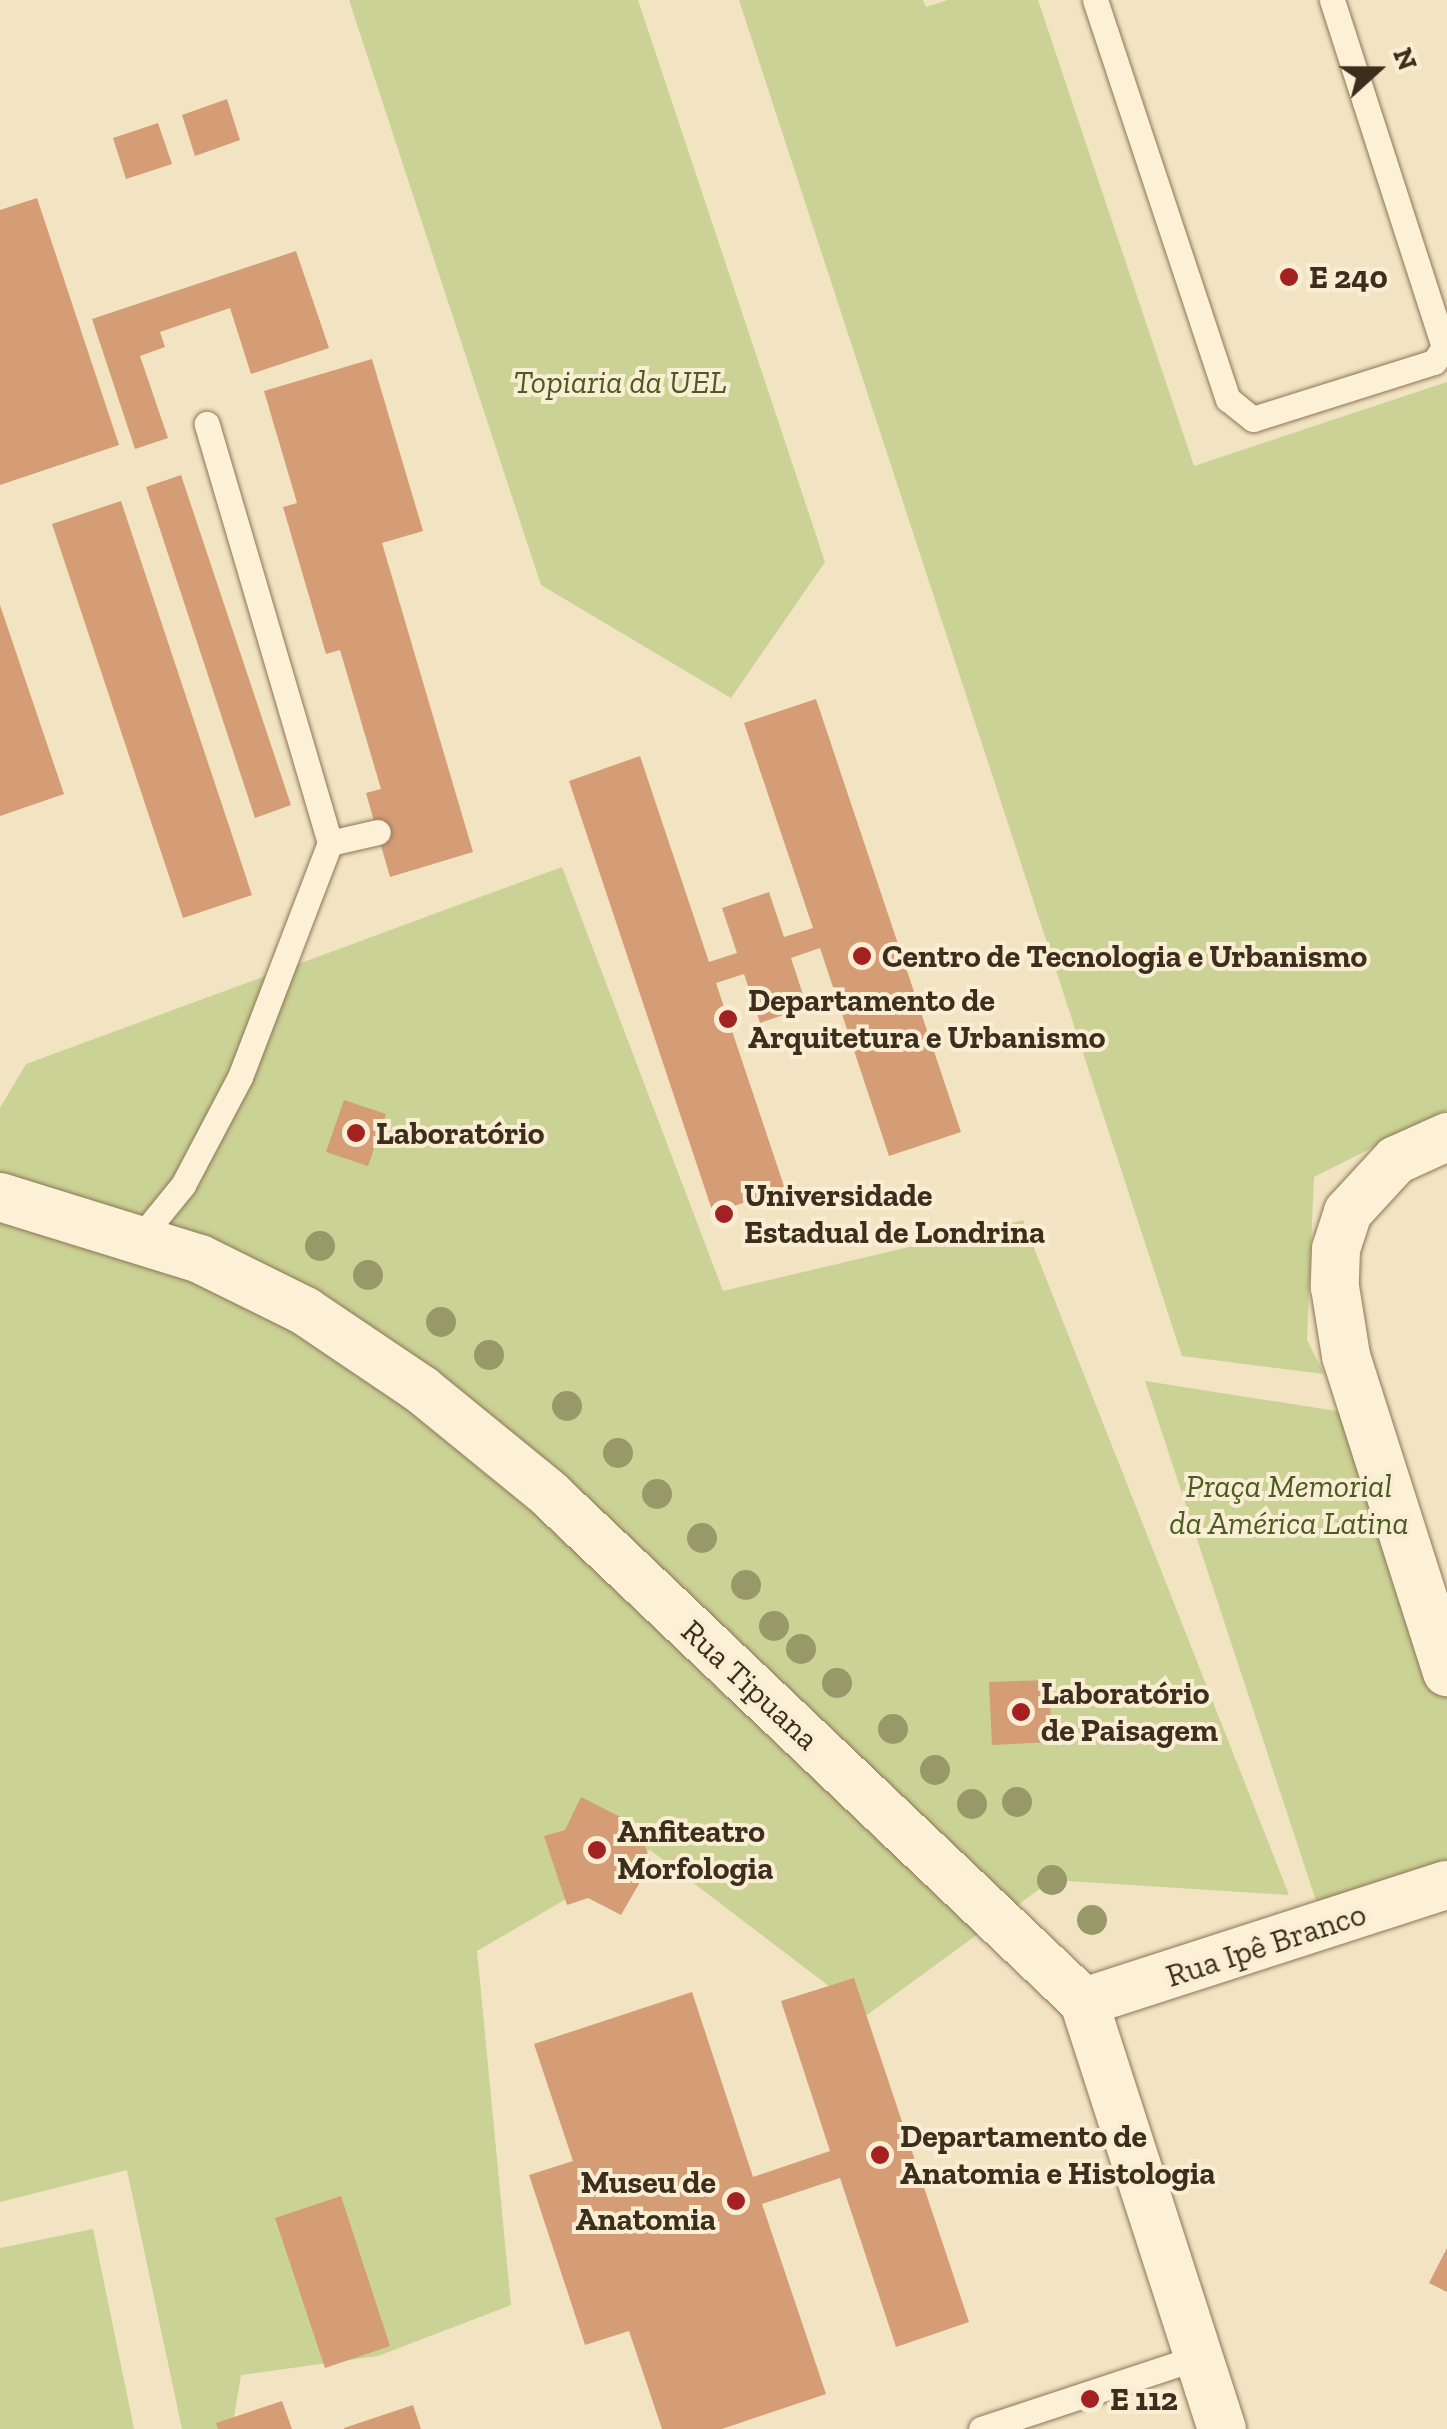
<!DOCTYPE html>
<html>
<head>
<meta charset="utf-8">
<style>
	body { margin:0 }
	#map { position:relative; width:1447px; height:2429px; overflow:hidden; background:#f2e4c2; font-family:"Zilla Slab",serif }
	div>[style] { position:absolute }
	.green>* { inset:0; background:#cad295 }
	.building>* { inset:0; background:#d49d75 }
	.roads { filter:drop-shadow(0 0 2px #8e7557) drop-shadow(0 0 2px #8e7557) }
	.lane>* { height:25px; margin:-12.5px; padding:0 12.5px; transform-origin:12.5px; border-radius:12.5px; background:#fcf1d7 }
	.street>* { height:48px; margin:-24px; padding:0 24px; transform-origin:24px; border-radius:24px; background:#fcf1d7 }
	.trees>* { width:30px; height:30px; margin:-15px; border-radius:50%; background:#979969 }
	.dots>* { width:28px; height:28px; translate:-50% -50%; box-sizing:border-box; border:5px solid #f9eed3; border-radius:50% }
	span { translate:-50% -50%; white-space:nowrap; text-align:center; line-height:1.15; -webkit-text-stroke:8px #f9eed3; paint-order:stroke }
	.poi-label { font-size:32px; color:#3d2d1d; font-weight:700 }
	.left { translate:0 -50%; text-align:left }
	.right { translate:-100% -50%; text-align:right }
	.park-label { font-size:32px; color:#4c5b21; font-style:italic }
	.street-label { font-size:32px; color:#3d2d1d }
	.north { position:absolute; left:1327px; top:20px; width:100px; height:100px; -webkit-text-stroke:8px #f9eed3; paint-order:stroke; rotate:69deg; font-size:28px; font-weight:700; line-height:40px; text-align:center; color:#3d2d1d }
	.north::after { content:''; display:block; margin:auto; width:35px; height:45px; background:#3d2d1d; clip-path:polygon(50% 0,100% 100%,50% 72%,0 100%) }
</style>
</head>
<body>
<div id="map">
	<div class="green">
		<i style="clip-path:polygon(349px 0,638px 0,825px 562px,731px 698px,541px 585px)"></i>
		<i style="clip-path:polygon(739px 0,923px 0,926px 7px,948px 0,1038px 0,1194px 466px,1447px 382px,1447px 1110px,1314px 1177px,1307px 1340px,1324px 1374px,1182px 1356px)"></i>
		<i style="clip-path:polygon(562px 867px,723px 1291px,1023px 1220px,1289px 1895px,1052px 1880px,867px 2015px,650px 1850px,477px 1951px,511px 2305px,378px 2356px,241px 2375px,232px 2429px,182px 2429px,127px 2170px,0 2202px,0 1108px,26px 1064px)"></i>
		<i style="clip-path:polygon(1145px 1381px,1362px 1415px,1447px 1679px,1447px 1881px,1323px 1922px)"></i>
		<i style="clip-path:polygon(93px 2229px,134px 2429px,0 2429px,0 2248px)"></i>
	</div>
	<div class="building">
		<i style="clip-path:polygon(227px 99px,240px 140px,195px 156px,182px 115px)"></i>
		<i style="clip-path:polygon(158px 123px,172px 164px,126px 179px,113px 138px)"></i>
		<i style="clip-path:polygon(37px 198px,119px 445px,0 485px,0 210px)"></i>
		<i style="clip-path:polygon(296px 251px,329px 348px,251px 374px,230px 308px,160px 332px,165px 347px,140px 356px,168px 438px,135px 449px,92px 319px)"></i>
		<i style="clip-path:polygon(372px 359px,423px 531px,382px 543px,473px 852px,390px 877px,366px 793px,381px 789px,340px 650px,326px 654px,283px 507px,297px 503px,264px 391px)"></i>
		<i style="clip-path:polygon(181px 475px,291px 805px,255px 818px,146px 487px)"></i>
		<i style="clip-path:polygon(121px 501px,252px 895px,183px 918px,52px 524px)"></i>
		<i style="clip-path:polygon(0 605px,64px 794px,0 816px)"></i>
		<i style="clip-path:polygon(816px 699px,961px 1132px,889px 1156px,820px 948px,791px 958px,807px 1007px,760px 1023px,744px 974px,716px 983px,785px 1189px,713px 1213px,569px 781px,640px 756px,709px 962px,737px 953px,722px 908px,769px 892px,784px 937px,813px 928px,744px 723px)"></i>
		<i style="clip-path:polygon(344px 1100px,386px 1114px,368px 1166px,326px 1152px)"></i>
		<i style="clip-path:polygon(1049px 1680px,1052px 1742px,992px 1745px,989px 1682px)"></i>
		<i style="clip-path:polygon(581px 1797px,638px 1826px,651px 1863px,621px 1915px,588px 1898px,567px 1905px,544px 1836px,565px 1830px)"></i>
		<i style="clip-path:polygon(854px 1978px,969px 2322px,896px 2347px,840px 2178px,762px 2204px,826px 2394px,722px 2429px,662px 2429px,629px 2331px,585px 2345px,529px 2175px,573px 2161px,534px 2044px,692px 1992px,753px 2177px,830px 2151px,781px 2001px)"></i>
		<i style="clip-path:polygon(341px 2196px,390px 2346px,325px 2368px,275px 2218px)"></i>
		<i style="clip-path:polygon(1447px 2248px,1447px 2292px,1429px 2283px)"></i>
		<i style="clip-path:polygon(282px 2401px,292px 2429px,218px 2429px,216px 2423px)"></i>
		<i style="clip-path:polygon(413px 2405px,421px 2429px,344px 2429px,344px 2428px)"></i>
	</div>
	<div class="roads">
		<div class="lane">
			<i style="left:1095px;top:0;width:421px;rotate:71.6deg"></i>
			<i style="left:1228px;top:399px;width:32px;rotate:39deg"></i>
			<i style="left:1253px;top:419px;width:190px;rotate:-17.5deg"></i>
			<i style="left:1434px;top:362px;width:18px;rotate:-56deg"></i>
			<i style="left:1444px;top:347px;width:365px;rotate:-107.9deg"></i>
			<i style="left:330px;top:843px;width:49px;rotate:-12.9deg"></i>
			<i style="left:139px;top:1239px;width:70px;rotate:-50.8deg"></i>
			<i style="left:183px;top:1185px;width:122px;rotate:-62.2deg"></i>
			<i style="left:240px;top:1077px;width:251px;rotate:-69deg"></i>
			<i style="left:330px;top:843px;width:437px;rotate:-106.4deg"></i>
			<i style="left:981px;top:2429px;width:230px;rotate:-18.3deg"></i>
		</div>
		<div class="street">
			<i style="left:1447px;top:1137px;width:56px;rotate:155.7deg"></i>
			<i style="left:1396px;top:1160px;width:71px;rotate:132.7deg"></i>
			<i style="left:1348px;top:1212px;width:39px;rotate:108deg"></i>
			<i style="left:1336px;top:1249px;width:38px;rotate:92deg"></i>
			<i style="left:1335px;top:1287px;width:70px;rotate:80.9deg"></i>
			<i style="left:1346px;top:1356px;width:332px;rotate:72.3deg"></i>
			<i style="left:0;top:1197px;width:209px;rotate:17.2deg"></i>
			<i style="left:200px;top:1259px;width:117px;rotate:26.3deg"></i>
			<i style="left:305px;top:1311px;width:141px;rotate:34deg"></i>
			<i style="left:422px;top:1390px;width:161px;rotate:39.2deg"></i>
			<i style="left:547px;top:1492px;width:741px;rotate:43.52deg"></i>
			<i style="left:1084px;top:2002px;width:449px;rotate:72.1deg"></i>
			<i style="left:1084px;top:2002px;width:381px;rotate:-17.9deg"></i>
		</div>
	</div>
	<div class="trees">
		<i style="left:320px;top:1246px"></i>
		<i style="left:368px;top:1275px"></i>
		<i style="left:441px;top:1322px"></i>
		<i style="left:489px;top:1355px"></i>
		<i style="left:567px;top:1406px"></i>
		<i style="left:618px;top:1453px"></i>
		<i style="left:657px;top:1494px"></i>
		<i style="left:702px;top:1538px"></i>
		<i style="left:746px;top:1585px"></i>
		<i style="left:774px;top:1626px"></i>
		<i style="left:801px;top:1649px"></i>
		<i style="left:837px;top:1683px"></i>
		<i style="left:893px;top:1729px"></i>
		<i style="left:935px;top:1770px"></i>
		<i style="left:1017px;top:1802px"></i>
		<i style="left:972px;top:1804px"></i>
		<i style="left:1052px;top:1880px"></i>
		<i style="left:1092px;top:1920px"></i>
	</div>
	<div class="dots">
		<i style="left:1289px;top:277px;background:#a32121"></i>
		<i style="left:862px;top:956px;background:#a32121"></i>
		<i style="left:728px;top:1019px;background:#a32121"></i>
		<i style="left:356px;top:1133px;background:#a32121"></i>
		<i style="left:724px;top:1214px;background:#a32121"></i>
		<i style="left:1021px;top:1712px;background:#a32121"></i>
		<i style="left:597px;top:1850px;background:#a32121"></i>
		<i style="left:880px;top:2155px;background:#a32121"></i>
		<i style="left:736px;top:2201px;background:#a32121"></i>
		<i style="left:1090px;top:2399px;background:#a32121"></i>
	</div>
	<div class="poi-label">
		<span class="left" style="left:1309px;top:277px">E 240</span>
		<span class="left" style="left:882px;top:956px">Centro de Tecnologia e Urbanismo</span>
		<span class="left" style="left:748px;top:1019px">Departamento de<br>Arquitetura e Urbanismo</span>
		<span class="left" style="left:376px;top:1133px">Laboratório</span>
		<span class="left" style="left:744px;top:1214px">Universidade<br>Estadual de Londrina</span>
		<span class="left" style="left:1041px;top:1712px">Laboratório<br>de Paisagem</span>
		<span class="left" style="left:617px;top:1850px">Anfiteatro<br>Morfologia</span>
		<span class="left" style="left:900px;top:2155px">Departamento de<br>Anatomia e Histologia</span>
		<span class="right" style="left:716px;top:2201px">Museu de<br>Anatomia</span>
		<span class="left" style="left:1110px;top:2399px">E 112</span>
	</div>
	<div class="park-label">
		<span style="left:620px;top:382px">Topiaria da UEL</span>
		<span style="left:1289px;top:1505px">Praça Memorial<br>da América Latina</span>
	</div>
	<div class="street-label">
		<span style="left:750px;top:1685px;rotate:43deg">Rua Tipuana</span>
		<span style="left:1266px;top:1945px;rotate:-18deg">Rua Ipê Branco</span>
	</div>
	<div class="north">N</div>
</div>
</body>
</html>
